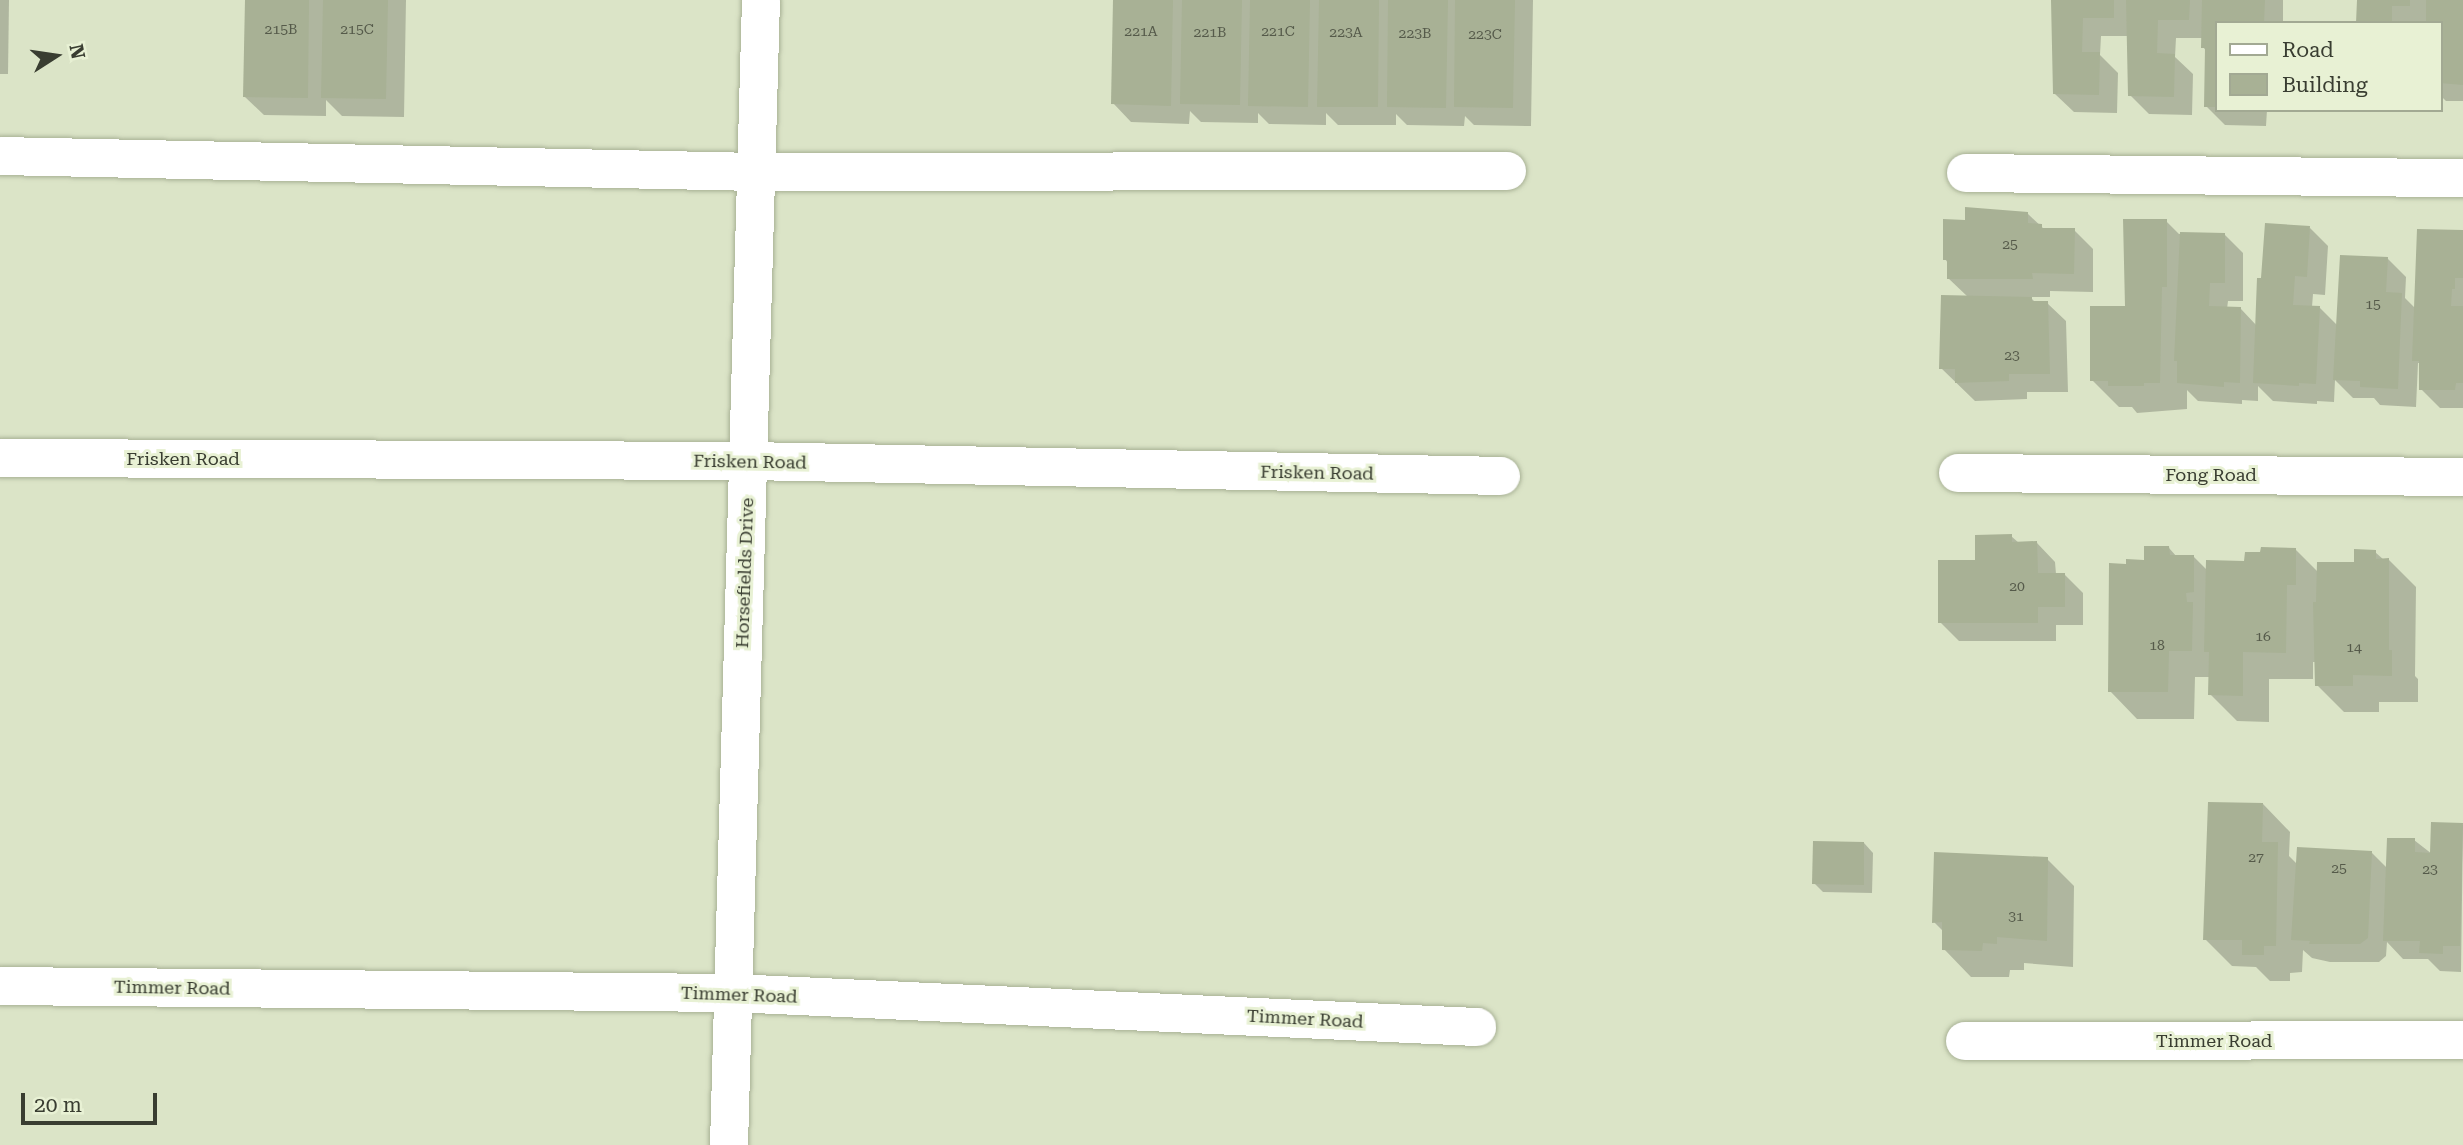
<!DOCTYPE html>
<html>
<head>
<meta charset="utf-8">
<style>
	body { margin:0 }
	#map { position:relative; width:2463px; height:1145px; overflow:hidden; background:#dbe4c7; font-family:"Roboto Serif",serif }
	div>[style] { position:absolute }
	.shadow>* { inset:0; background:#0003 }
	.building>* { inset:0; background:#a8b195 }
	.roads { filter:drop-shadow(0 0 2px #a8b195) drop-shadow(0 0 2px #a8b195) }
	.minor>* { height:38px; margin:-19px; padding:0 19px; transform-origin:19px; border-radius:19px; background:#fff }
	span { translate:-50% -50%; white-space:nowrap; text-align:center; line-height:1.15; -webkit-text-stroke:6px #e8f1d4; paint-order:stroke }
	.number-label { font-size:14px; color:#555a4a }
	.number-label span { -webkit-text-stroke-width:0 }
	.street-label { font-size:18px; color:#393d31 }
	.legend { position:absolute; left:2215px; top:21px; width:228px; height:91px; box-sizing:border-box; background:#e8f1d4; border:2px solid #a2a993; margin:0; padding:9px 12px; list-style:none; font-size:21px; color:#393d31 }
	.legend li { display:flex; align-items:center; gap:14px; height:35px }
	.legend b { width:35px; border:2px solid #a2a993 }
	.north { position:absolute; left:21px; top:21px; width:70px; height:70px; -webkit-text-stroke:5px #e8f1d4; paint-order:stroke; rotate:78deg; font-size:19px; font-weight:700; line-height:28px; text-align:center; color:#393d31 }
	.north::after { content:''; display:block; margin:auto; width:24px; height:32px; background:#393d31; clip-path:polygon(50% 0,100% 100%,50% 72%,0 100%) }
	.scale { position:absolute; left:21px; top:1093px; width:136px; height:32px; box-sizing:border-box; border:4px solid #393d31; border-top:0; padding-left:9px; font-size:21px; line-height:24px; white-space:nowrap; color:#393d31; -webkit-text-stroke:5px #e8f1d4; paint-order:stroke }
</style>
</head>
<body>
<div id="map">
	<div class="shadow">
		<i style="clip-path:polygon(0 0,9px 0,8px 74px,0 74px)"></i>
		<i style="clip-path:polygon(246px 0,406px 0,404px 117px,342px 116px,326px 100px,326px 116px,264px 115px,245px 97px)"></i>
		<i style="clip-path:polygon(1114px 0,1533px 0,1531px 126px,1474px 125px,1465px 116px,1464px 126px,1407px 125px,1396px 114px,1396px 125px,1338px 125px,1326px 113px,1326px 125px,1269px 124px,1258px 113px,1258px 123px,1201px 122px,1190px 111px,1189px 124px,1131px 122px,1113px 103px)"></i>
		<i style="clip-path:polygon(2052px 0,2283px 0,2283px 23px,2216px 23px,2216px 110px,2267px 110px,2266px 126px,2225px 125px,2206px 106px,2207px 52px,2203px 47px,2203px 38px,2176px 38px,2175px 57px,2193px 74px,2192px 115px,2149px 114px,2130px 95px,2131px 51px,2127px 47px,2127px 36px,2101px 36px,2100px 55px,2118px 73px,2117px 113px,2074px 112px,2055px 94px)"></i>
		<i style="clip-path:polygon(2358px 0,2463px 0,2463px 101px,2446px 101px,2440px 95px,2440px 23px,2358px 23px)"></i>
		<i style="clip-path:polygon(1967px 209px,2028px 214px,2045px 230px,2074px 230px,2093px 249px,2093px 292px,2050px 291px,2050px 297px,2030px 297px,2035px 302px,2047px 303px,2066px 321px,2068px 392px,2027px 392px,2027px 399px,1975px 401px,1941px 368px,1968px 297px,1948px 278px,1948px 263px,1945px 259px,1967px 221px)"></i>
		<i style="clip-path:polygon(2166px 221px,2179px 234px,2225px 235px,2243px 253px,2243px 301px,2228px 301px,2227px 309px,2241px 309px,2257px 326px,2263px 280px,2310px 228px,2328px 246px,2325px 295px,2313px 294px,2312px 307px,2320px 308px,2338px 326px,2387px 258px,2406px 277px,2405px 298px,2416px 309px,2463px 231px,2463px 408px,2440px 408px,2421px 389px,2421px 363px,2418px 363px,2416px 407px,2380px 405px,2374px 398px,2353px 398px,2335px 380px,2334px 402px,2317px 401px,2317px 404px,2273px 401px,2258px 386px,2258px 401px,2242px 400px,2242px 404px,2198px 401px,2187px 390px,2187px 409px,2137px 413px,2132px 407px,2119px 407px,2092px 380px)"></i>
		<i style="clip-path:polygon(2011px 536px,2019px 543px,2037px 543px,2055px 562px,2056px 574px,2064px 574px,2083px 593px,2083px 625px,2056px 625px,2056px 641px,1959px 641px,1940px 622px,1977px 562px)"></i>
		<i style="clip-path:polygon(2169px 548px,2177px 557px,2194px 557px,2207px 570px,2295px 549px,2318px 572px,2356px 564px,2375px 552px,2384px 560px,2389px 560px,2416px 587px,2415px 676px,2418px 679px,2418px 702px,2379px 702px,2379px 712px,2344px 712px,2317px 685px,2316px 662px,2313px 662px,2313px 679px,2269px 679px,2269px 722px,2237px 721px,2210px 694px,2210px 677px,2195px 677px,2194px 719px,2137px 719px,2110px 691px,2128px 566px,2145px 561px)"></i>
		<i style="clip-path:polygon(2263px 804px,2290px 832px,2289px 856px,2297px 864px,2371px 852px,2388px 869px,2414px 840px,2432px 854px,2433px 824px,2463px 825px,2461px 972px,2440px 971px,2428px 959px,2403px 959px,2387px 942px,2386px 956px,2379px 962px,2330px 962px,2312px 958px,2303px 950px,2302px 972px,2290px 973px,2290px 981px,2270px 981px,2256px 967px,2232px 966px,2205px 939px)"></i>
		<i style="clip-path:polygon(1864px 843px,1873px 853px,1872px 893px,1823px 892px,1814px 883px)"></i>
		<i style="clip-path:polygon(1935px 854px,2047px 859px,2074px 886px,2073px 967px,2024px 963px,2024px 970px,2010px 970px,2009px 977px,1971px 977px,1944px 949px,1944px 932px,1934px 922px)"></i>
	</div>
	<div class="building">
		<i style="clip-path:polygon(245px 0,309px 0,308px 98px,243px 97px)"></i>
		<i style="clip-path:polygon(323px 0,388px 0,386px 99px,321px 98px)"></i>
		<i style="clip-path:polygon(1113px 0,1173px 0,1171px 106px,1111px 104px)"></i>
		<i style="clip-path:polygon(1182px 0,1242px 0,1240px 105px,1180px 104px)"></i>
		<i style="clip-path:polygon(1250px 0,1310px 0,1308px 107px,1248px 106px)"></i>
		<i style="clip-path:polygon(1319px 0,1379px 0,1378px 107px,1317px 107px)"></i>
		<i style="clip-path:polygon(1388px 0,1448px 0,1446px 108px,1387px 107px)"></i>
		<i style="clip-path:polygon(1455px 0,1515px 0,1513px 108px,1454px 107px)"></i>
		<i style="clip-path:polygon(2051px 0,2114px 0,2114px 18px,2083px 18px,2082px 52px,2100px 52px,2099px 95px,2053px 94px)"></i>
		<i style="clip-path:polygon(2126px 0,2190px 0,2189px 20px,2158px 20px,2157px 53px,2175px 54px,2174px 97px,2128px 96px)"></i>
		<i style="clip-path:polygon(2202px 0,2265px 0,2264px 23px,2216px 23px,2216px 107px,2204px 107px,2205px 48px,2201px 48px)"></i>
		<i style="clip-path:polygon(2357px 0,2410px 0,2410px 6px,2392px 6px,2392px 23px,2356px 23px)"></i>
		<i style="clip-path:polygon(2426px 0,2463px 0,2463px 85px,2440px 83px,2440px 23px,2426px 23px)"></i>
		<i style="clip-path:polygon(1965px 207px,2028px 212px,2028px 223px,2042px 224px,2042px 228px,2075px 228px,2074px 274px,2032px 273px,2033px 279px,1947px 279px,1947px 260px,1943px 260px,1943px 219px,1965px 220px)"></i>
		<i style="clip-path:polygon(2123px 219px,2167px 219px,2167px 287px,2162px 287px,2160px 383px,2144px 383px,2144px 386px,2108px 386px,2108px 381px,2090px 381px,2090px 306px,2125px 306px)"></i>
		<i style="clip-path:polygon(2265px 223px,2310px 226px,2307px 277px,2295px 276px,2293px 305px,2320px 306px,2316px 384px,2299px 383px,2299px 386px,2253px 383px,2257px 278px,2261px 278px)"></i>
		<i style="clip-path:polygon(2417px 229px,2463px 230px,2463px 278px,2455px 278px,2455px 289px,2452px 289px,2451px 306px,2463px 306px,2463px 383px,2456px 383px,2455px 390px,2419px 390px,2419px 361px,2412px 361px)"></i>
		<i style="clip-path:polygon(2180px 232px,2225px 233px,2225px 283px,2210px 283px,2209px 306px,2241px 307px,2240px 383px,2224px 382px,2224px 387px,2177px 383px,2177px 361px,2174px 361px)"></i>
		<i style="clip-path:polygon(2340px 255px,2388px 257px,2386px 292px,2402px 293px,2398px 389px,2360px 387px,2360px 381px,2333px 380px)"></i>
		<i style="clip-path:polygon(1941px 295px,2032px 297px,2032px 301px,2048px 301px,2050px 374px,2009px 374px,2009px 381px,1955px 383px,1955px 369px,1939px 369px)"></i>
		<i style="clip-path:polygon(2012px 534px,2012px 542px,2037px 541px,2038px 573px,2065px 573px,2065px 607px,2038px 607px,2038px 623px,1938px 623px,1938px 560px,1975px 560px,1975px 535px)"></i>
		<i style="clip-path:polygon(2144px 546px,2169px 546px,2170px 555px,2194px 555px,2194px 592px,2186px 593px,2187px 602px,2193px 602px,2192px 651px,2169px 651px,2168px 692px,2108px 692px,2109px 563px,2126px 564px,2126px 559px,2144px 560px)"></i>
		<i style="clip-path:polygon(2261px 547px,2296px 548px,2296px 585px,2287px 585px,2286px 653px,2243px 652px,2243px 696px,2208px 695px,2209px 652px,2204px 652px,2206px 560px,2244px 561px,2245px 552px,2260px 552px)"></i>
		<i style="clip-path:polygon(2354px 549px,2376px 550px,2376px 559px,2389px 558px,2389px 650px,2392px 650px,2392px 676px,2353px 675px,2353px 686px,2315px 686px,2313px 602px,2316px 602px,2317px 562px,2354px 562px)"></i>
		<i style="clip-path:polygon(2208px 802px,2263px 803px,2262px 842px,2278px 842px,2276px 946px,2264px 946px,2264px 955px,2242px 955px,2242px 940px,2203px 940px)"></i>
		<i style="clip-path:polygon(2431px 822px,2463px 823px,2460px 946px,2443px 946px,2443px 954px,2419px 953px,2420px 941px,2383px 941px,2387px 838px,2415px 838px,2415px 852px,2430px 853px)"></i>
		<i style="clip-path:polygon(1813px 841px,1864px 842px,1864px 885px,1812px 884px)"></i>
		<i style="clip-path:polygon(2297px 847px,2372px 851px,2368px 938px,2360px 944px,2309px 944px,2310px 941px,2291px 940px)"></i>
		<i style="clip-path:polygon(1934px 852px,2048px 857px,2047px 941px,1997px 937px,1997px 944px,1983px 943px,1982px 951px,1942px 950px,1942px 922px,1932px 923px)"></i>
	</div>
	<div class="roads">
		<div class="minor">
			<i style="left:0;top:156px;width:757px;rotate:1.21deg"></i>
			<i style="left:757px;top:172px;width:750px;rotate:-0.08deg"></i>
			<i style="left:1966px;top:173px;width:497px;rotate:0.6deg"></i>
			<i style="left:0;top:458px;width:749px;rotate:0.23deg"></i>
			<i style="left:749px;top:461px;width:752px;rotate:1.14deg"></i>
			<i style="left:1958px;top:473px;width:505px;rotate:0.45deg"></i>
			<i style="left:0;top:986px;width:733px;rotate:0.55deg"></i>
			<i style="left:733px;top:993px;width:745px;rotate:2.62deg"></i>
			<i style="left:1965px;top:1041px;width:498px;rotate:-0.1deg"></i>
			<i style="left:729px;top:1145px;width:1145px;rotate:-88.4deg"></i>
		</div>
	</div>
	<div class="number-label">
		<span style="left:281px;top:29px">215B</span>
		<span style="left:357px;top:29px">215C</span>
		<span style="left:1141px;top:31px">221A</span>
		<span style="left:1278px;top:31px">221C</span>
		<span style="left:1210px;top:32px">221B</span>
		<span style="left:1346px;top:32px">223A</span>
		<span style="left:1415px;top:33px">223B</span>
		<span style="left:1485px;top:34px">223C</span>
		<span style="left:2010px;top:244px">25</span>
		<span style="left:2373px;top:304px">15</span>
		<span style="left:2012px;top:355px">23</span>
		<span style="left:2017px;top:586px">20</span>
		<span style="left:2263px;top:636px">16</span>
		<span style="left:2157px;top:645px">18</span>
		<span style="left:2354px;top:647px">14</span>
		<span style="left:2256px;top:857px">27</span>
		<span style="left:2339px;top:868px">25</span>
		<span style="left:2430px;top:869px">23</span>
		<span style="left:2016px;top:916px">31</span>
	</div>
	<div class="street-label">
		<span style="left:183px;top:459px">Frisken Road</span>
		<span style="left:750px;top:462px;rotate:1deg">Frisken Road</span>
		<span style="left:1317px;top:473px;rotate:1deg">Frisken Road</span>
		<span style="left:2211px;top:475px">Fong Road</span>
		<span style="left:745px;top:573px;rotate:-88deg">Horsefields Drive</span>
		<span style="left:172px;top:988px;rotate:1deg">Timmer Road</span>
		<span style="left:739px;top:995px;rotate:2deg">Timmer Road</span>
		<span style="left:1305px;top:1019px;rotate:3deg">Timmer Road</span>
		<span style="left:2214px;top:1041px">Timmer Road</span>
	</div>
	<ul class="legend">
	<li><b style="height:9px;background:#fff"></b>Road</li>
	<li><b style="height:19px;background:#a8b195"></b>Building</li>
	</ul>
	<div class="north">N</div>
	<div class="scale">20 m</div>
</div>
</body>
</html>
